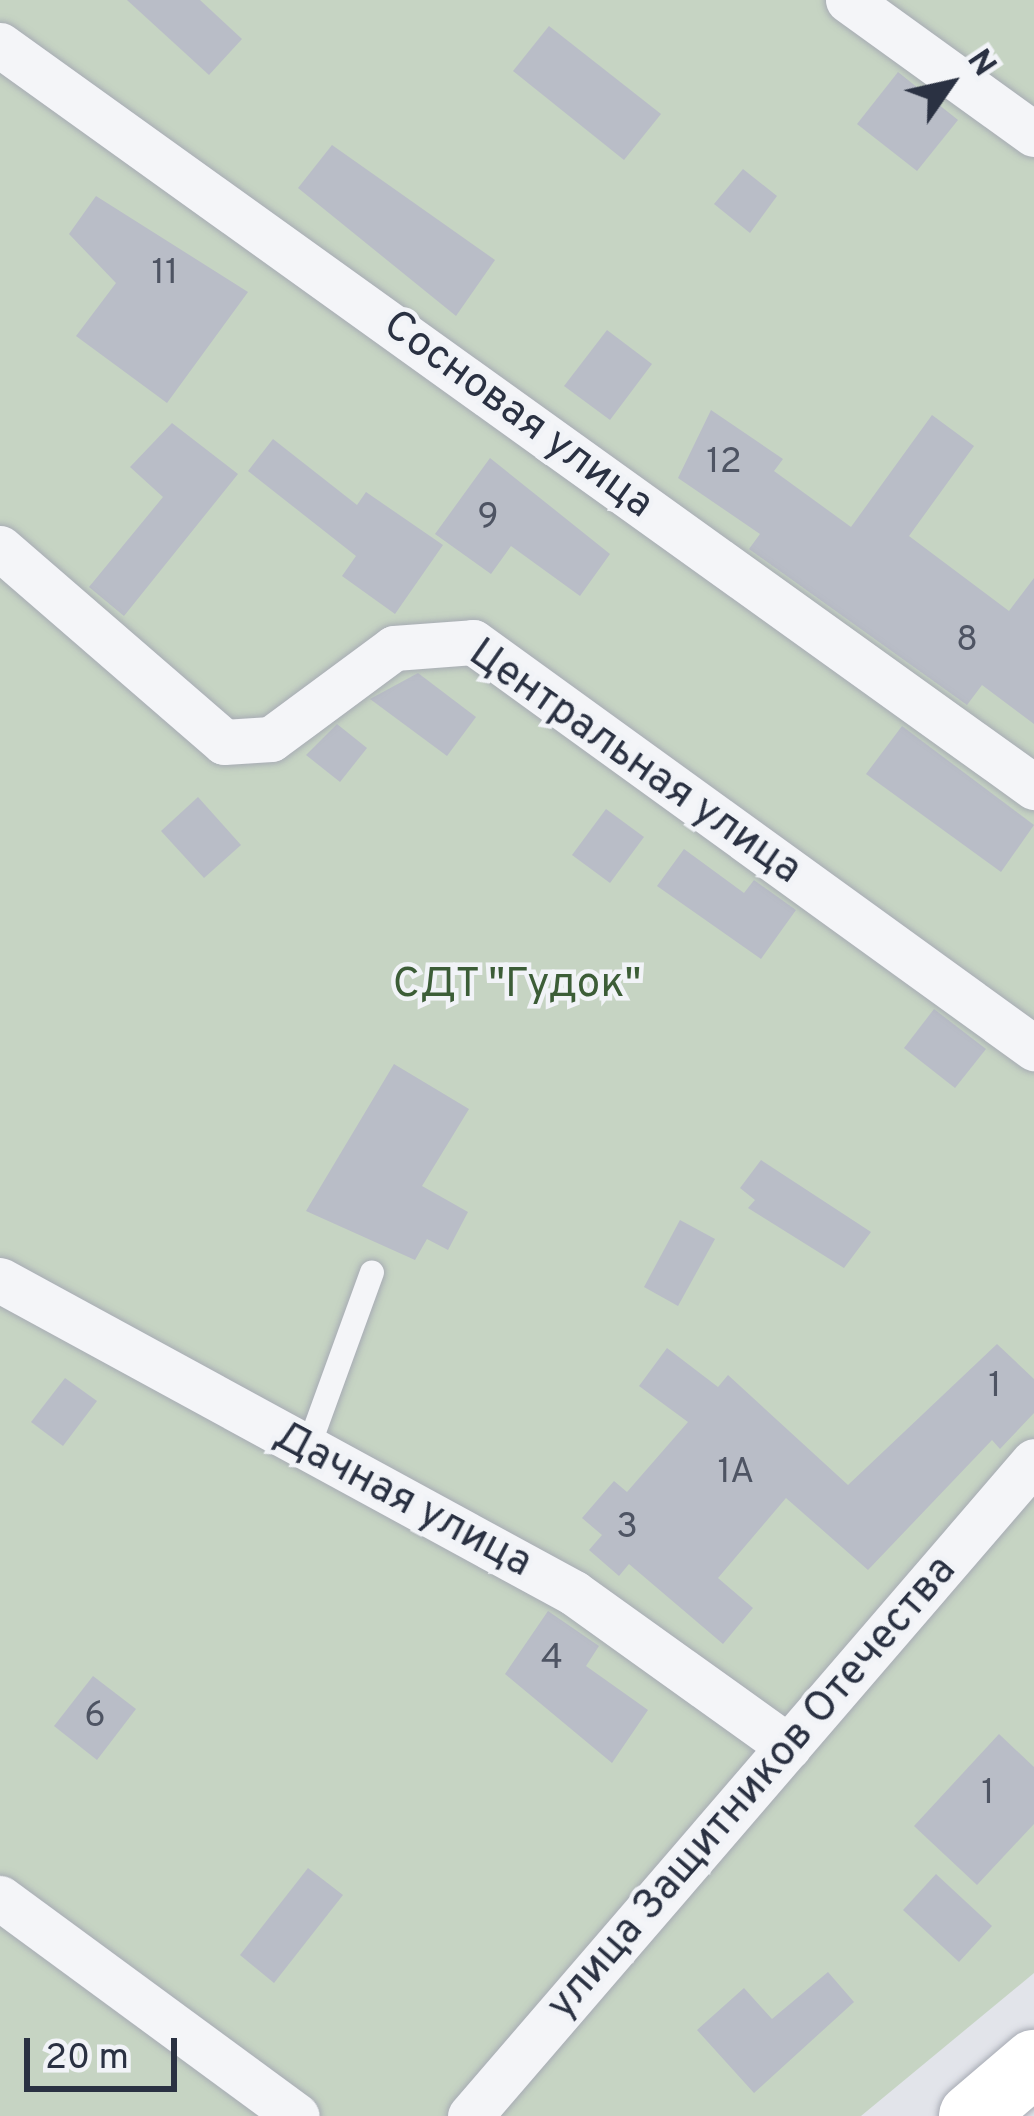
<!DOCTYPE html>
<html>
<head>
<meta charset="utf-8">
<style>
	body { margin:0 }
	#map { position:relative; width:1034px; height:2116px; overflow:hidden; background:#e2e4ea; font-family:Overpass,sans-serif }
	div>[style] { position:absolute }
	.green>* { inset:0; background:#c6d4c3 }
	.building>* { inset:0; background:#b9bdc7 }
	.roads { filter:drop-shadow(0 0 3px #a7abb4) drop-shadow(0 0 3px #a7abb4) }
	.service>* { height:24px; margin:-12px; padding:0 12px; transform-origin:12px; border-radius:12px; background:#f4f5f8 }
	.minor>* { height:45px; margin:-22.5px; padding:0 22.5px; transform-origin:22.5px; border-radius:22.5px; background:#f4f5f8 }
	.secondary>* { height:66px; margin:-33px; padding:0 33px; transform-origin:33px; border-radius:33px; background:#fff }
	span { translate:-50% -50%; white-space:nowrap; text-align:center; line-height:1.15; -webkit-text-stroke:9px #f1f3f7; paint-order:stroke }
	.number-label { font-size:36px; color:#4e5463 }
	.number-label span { -webkit-text-stroke-width:0 }
	.street-label { font-size:42px; color:#2a3142 }
	.park-label { font-size:42px; color:#3c5d37 }
	.north { position:absolute; left:890px; top:24px; width:120px; height:120px; -webkit-text-stroke:9px #f1f3f7; paint-order:stroke; rotate:56deg; font-size:33px; font-weight:700; line-height:48px; text-align:center; color:#2a3142 }
	.north::after { content:''; display:block; margin:auto; width:42px; height:54px; background:#2a3142; clip-path:polygon(50% 0,100% 100%,50% 72%,0 100%) }
	.scale { position:absolute; left:24px; top:2038px; width:153px; height:54px; box-sizing:border-box; border:6px solid #2a3142; border-top:0; padding-left:15px; font-size:36px; line-height:42px; white-space:nowrap; color:#2a3142; -webkit-text-stroke:9px #f1f3f7; paint-order:stroke }
</style>
</head>
<body>
<div id="map">
	<div class="green">
		<i style="clip-path:polygon(0 0,1034px 0,1034px 1973px,861px 2116px,0 2116px)"></i>
	</div>
	<div class="building">
		<i style="clip-path:polygon(127px 0,200px 0,242px 39px,209px 75px)"></i>
		<i style="clip-path:polygon(549px 26px,661px 114px,624px 160px,513px 71px)"></i>
		<i style="clip-path:polygon(898px 72px,958px 120px,917px 171px,857px 124px)"></i>
		<i style="clip-path:polygon(332px 145px,495px 260px,456px 316px,298px 188px)"></i>
		<i style="clip-path:polygon(743px 169px,777px 196px,750px 233px,714px 204px)"></i>
		<i style="clip-path:polygon(96px 196px,248px 292px,167px 403px,76px 336px,116px 283px,69px 234px)"></i>
		<i style="clip-path:polygon(607px 330px,652px 364px,610px 420px,564px 386px)"></i>
		<i style="clip-path:polygon(711px 410px,783px 459px,774px 471px,851px 527px,932px 415px,974px 446px,909px 536px,1009px 611px,1034px 578px,1034px 724px,982px 685px,967px 705px,749px 549px,760px 534px,678px 478px)"></i>
		<i style="clip-path:polygon(172px 423px,238px 474px,124px 616px,89px 587px,163px 497px,130px 467px)"></i>
		<i style="clip-path:polygon(273px 439px,357px 505px,366px 492px,443px 545px,395px 614px,342px 576px,356px 556px,248px 471px)"></i>
		<i style="clip-path:polygon(490px 458px,610px 554px,580px 596px,511px 546px,491px 574px,435px 534px)"></i>
		<i style="clip-path:polygon(418px 673px,476px 717px,447px 756px,370px 699px)"></i>
		<i style="clip-path:polygon(337px 724px,367px 748px,340px 782px,306px 755px)"></i>
		<i style="clip-path:polygon(902px 726px,1034px 825px,1001px 872px,866px 774px)"></i>
		<i style="clip-path:polygon(198px 797px,241px 845px,204px 878px,161px 831px)"></i>
		<i style="clip-path:polygon(606px 809px,644px 837px,610px 883px,572px 855px)"></i>
		<i style="clip-path:polygon(684px 849px,744px 893px,754px 880px,796px 910px,761px 959px,657px 886px)"></i>
		<i style="clip-path:polygon(934px 1009px,986px 1049px,955px 1088px,904px 1048px)"></i>
		<i style="clip-path:polygon(394px 1064px,469px 1109px,422px 1186px,468px 1212px,448px 1250px,427px 1239px,415px 1260px,306px 1211px)"></i>
		<i style="clip-path:polygon(761px 1160px,871px 1232px,844px 1268px,748px 1208px,755px 1200px,740px 1188px)"></i>
		<i style="clip-path:polygon(680px 1220px,715px 1239px,678px 1306px,644px 1287px)"></i>
		<i style="clip-path:polygon(997px 1344px,1034px 1379px,1034px 1413px,1000px 1449px,992px 1440px,868px 1570px,786px 1498px,718px 1578px,753px 1608px,723px 1644px,629px 1564px,619px 1576px,589px 1550px,602px 1535px,582px 1518px,614px 1481px,627px 1492px,688px 1422px,639px 1386px,667px 1348px,718px 1387px,728px 1375px,848px 1485px)"></i>
		<i style="clip-path:polygon(65px 1378px,97px 1401px,63px 1446px,31px 1422px)"></i>
		<i style="clip-path:polygon(548px 1611px,599px 1646px,586px 1666px,648px 1710px,612px 1763px,505px 1674px)"></i>
		<i style="clip-path:polygon(93px 1676px,136px 1709px,97px 1760px,54px 1726px)"></i>
		<i style="clip-path:polygon(999px 1734px,1034px 1767px,1034px 1824px,977px 1885px,914px 1826px)"></i>
		<i style="clip-path:polygon(308px 1868px,343px 1895px,274px 1983px,240px 1955px)"></i>
		<i style="clip-path:polygon(936px 1874px,992px 1926px,959px 1962px,903px 1910px)"></i>
		<i style="clip-path:polygon(828px 1972px,854px 2002px,754px 2093px,697px 2030px,744px 1988px,772px 2019px)"></i>
	</div>
	<div class="roads">
		<div class="service">
			<i style="left:307px;top:1451px;width:190px;rotate:-70deg"></i>
		</div>
		<div class="minor">
			<i style="left:848px;top:0;width:229px;rotate:35.8deg"></i>
			<i style="left:0;top:45px;width:1273px;rotate:35.66deg"></i>
			<i style="left:0;top:548px;width:296px;rotate:40.9deg"></i>
			<i style="left:224px;top:742px;width:47px;rotate:-3.7deg"></i>
			<i style="left:271px;top:739px;width:153px;rotate:-36.5deg"></i>
			<i style="left:394px;top:648px;width:79px;rotate:-4.3deg"></i>
			<i style="left:473px;top:642px;width:693px;rotate:35.89deg"></i>
			<i style="left:0;top:1280px;width:654px;rotate:28.6deg"></i>
			<i style="left:574px;top:1593px;width:264px;rotate:35.6deg"></i>
			<i style="left:0;top:1898px;width:368px;rotate:36.3deg"></i>
			<i style="left:470px;top:2116px;width:864px;rotate:-49.27deg"></i>
		</div>
		<div class="secondary">
			<i style="left:972px;top:2116px;width:82px;rotate:-40.5deg"></i>
		</div>
	</div>
	<div class="number-label">
		<span style="left:165px;top:275px">11</span>
		<span style="left:724px;top:464px">12</span>
		<span style="left:488px;top:519px">9</span>
		<span style="left:967px;top:642px">8</span>
		<span style="left:995px;top:1388px">1</span>
		<span style="left:736px;top:1474px">1А</span>
		<span style="left:627px;top:1529px">3</span>
		<span style="left:552px;top:1660px">4</span>
		<span style="left:95px;top:1718px">6</span>
		<span style="left:988px;top:1795px">1</span>
	</div>
	<div class="street-label">
		<span style="left:517px;top:416px;rotate:36deg">Сосновая улица</span>
		<span style="left:634px;top:763px;rotate:35deg">Центральная улица</span>
		<span style="left:402px;top:1501px;rotate:28deg">Дачная улица</span>
		<span style="left:753px;top:1789px;rotate:-49deg">улица Защитников Отечества</span>
	</div>
	<div class="park-label">
		<span style="left:517px;top:986px">СДТ "Гудок"</span>
	</div>
	<div class="north">N</div>
	<div class="scale">20 m</div>
</div>
</body>
</html>
